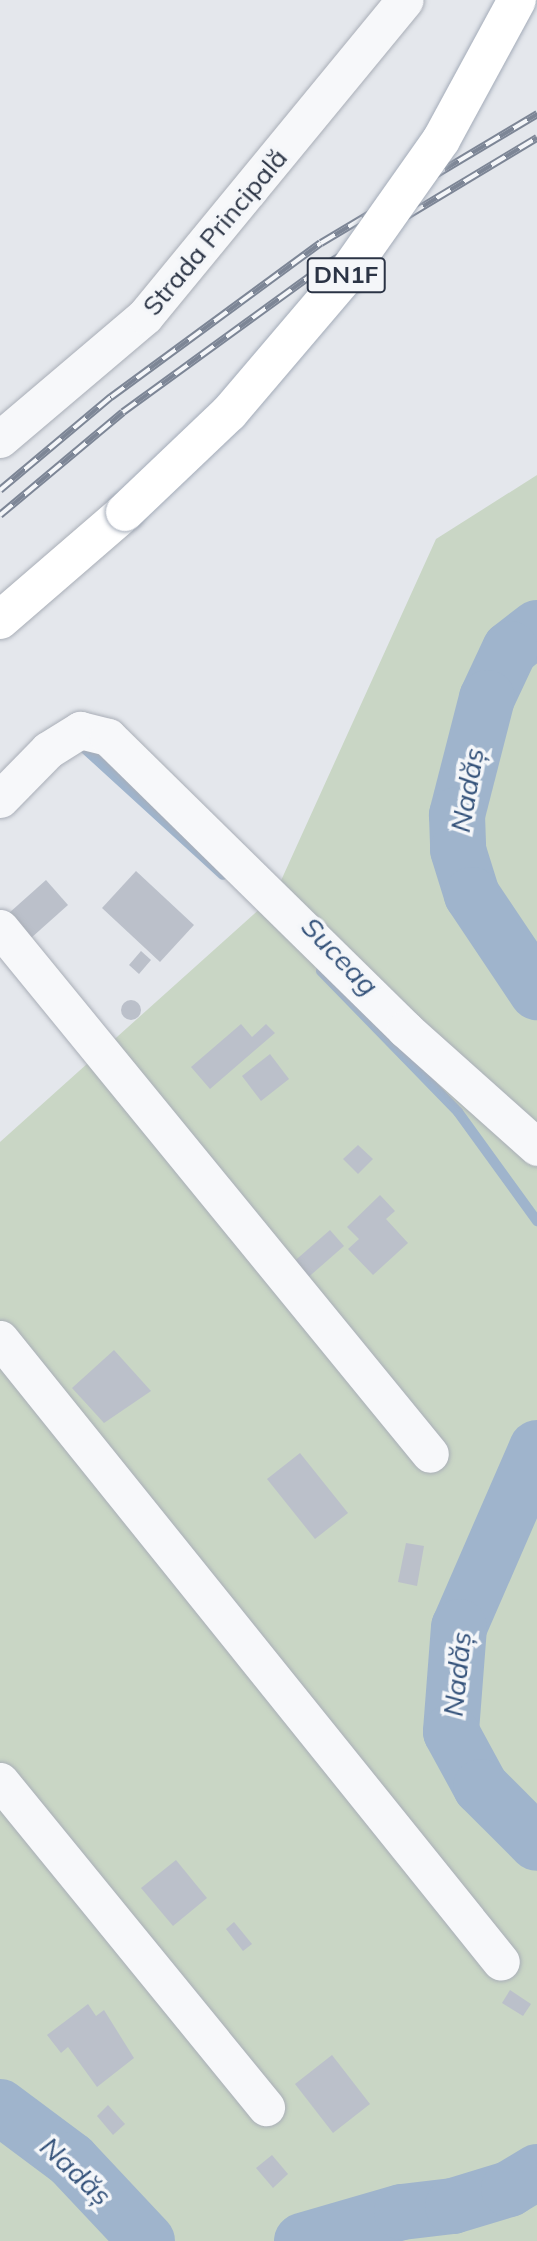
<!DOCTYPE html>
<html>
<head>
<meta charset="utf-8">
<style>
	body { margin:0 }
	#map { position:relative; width:537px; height:2241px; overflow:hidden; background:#e4e7ec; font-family:Mulish,sans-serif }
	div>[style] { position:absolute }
	.green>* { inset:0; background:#c9d6c5 }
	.stream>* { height:10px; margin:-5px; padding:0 5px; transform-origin:5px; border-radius:5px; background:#9fb4cc }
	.river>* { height:56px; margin:-28px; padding:0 28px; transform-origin:28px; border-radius:28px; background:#9fb4cc }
	.building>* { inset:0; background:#bbc0ca }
	.round { border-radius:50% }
	.roads { filter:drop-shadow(0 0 2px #a9aeb7) drop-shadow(0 0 2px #a9aeb7) }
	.minor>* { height:37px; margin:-18.5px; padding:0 18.5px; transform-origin:18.5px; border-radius:18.5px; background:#f7f8fa }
	.major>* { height:38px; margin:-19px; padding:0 19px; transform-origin:19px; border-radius:19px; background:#fff }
	.rail>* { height:8px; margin-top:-4px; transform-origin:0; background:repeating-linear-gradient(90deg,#f4f6f9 0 16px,#7d8696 0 32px); box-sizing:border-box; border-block:2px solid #7d8696 }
	.bridges { filter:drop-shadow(0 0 2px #a3abb8) drop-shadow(0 0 2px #a3abb8) }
	.major-bridge>* { height:38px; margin:-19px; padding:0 19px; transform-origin:19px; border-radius:19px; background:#fff }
	span { translate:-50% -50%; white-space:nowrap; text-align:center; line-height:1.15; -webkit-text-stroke:7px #f4f6f9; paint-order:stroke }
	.shield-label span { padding:2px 5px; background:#f4f6f9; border:2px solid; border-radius:5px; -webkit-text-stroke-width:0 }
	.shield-label { font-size:24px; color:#2b3445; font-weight:700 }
	.street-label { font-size:26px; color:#2b3445 }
	.water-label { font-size:28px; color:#34527a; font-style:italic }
</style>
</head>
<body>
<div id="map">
	<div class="green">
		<i style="clip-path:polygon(537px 475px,537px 2241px,0 2241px,0 1142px,274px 896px,436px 539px)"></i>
	</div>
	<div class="stream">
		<i style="left:84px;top:748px;width:188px;rotate:42.4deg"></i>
		<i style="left:321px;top:971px;width:197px;rotate:45.8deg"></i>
		<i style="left:458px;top:1112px;width:135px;rotate:54.1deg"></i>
	</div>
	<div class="river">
		<i style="left:537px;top:628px;width:34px;rotate:142deg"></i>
		<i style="left:510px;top:649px;width:54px;rotate:115.1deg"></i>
		<i style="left:487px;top:698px;width:121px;rotate:104.4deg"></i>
		<i style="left:457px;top:815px;width:35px;rotate:88deg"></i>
		<i style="left:458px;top:850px;width:47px;rotate:72.7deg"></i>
		<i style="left:472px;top:895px;width:117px;rotate:56.2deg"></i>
		<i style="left:537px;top:1448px;width:195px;rotate:113.5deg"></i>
		<i style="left:459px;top:1627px;width:105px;rotate:94.4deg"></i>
		<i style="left:451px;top:1732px;width:63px;rotate:61.4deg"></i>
		<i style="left:481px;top:1787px;width:79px;rotate:45deg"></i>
		<i style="left:0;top:2107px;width:89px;rotate:36.7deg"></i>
		<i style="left:71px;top:2160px;width:111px;rotate:46.8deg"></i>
		<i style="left:302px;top:2241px;width:104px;rotate:-16.2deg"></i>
		<i style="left:402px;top:2212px;width:51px;rotate:-6.7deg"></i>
		<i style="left:453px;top:2206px;width:59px;rotate:-16.9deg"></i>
		<i style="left:509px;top:2189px;width:33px;rotate:-31deg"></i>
	</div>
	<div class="building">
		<i style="clip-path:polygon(136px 871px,194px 925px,160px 962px,102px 908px)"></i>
		<i style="clip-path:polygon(46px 880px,68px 905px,31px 938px,9px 913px)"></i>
		<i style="clip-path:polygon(141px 951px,151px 960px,139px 974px,129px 965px)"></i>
		<i class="round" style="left:121px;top:1000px;width:20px;height:20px"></i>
		<i style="clip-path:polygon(241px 1024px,252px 1037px,266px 1024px,275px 1033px,210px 1089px,191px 1067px)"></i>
		<i style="clip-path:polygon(270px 1054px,289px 1079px,261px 1101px,242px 1076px)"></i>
		<i style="clip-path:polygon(358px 1145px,373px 1159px,358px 1174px,343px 1159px)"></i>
		<i style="clip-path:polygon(380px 1195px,395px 1211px,386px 1219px,408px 1243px,373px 1275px,348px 1249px,359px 1239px,347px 1227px)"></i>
		<i style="clip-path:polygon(330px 1230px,344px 1246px,304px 1281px,290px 1265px)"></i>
		<i style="clip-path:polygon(114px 1350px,151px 1391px,104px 1423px,72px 1388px)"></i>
		<i style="clip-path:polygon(300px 1453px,348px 1513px,315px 1539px,267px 1479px)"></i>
		<i style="clip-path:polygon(406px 1543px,424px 1546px,417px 1586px,398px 1582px)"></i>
		<i style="clip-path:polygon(176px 1860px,207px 1898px,173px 1926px,141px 1888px)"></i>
		<i style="clip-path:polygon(234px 1922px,252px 1944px,243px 1951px,226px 1929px)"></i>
		<i style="clip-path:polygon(510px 1990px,531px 2004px,523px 2016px,502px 2003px)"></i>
		<i style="clip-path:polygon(88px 2004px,96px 2016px,104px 2010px,134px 2058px,97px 2087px,68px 2047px,61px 2053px,47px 2035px)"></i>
		<i style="clip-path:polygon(332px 2055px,370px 2104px,333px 2133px,295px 2084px)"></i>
		<i style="clip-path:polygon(108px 2105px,125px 2124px,113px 2135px,97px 2116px)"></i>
		<i style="clip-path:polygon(272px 2155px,288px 2174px,273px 2188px,256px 2168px)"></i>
	</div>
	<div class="roads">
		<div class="minor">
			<i style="left:0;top:439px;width:190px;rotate:-40.3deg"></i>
			<i style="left:145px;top:316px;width:409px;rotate:-50.6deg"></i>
			<i style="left:0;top:799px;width:69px;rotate:-45.6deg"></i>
			<i style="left:48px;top:750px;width:38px;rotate:-32deg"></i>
			<i style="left:80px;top:730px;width:29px;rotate:14deg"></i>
			<i style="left:108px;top:737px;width:417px;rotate:44.5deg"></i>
			<i style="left:405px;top:1029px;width:177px;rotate:41.8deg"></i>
			<i style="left:0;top:928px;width:679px;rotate:50.73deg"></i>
			<i style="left:0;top:1339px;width:799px;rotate:51.19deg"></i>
			<i style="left:0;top:1781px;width:421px;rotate:50.8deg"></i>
		</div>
		<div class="major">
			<i style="left:0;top:620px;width:165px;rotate:-40.8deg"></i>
		</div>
	</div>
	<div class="rail">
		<i style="left:0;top:490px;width:145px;rotate:-40deg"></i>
		<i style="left:111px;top:397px;width:260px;rotate:-36.3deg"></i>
		<i style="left:321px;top:243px;width:252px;rotate:-30.8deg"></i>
		<i style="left:0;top:515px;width:160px;rotate:-39.9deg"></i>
		<i style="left:123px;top:412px;width:252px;rotate:-36deg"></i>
		<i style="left:327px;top:264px;width:245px;rotate:-31deg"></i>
	</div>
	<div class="bridges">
		<div class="major-bridge">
			<i style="left:125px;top:512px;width:144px;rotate:-43.6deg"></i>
			<i style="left:229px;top:413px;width:176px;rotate:-49.6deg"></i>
			<i style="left:343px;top:279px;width:170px;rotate:-54.8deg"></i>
			<i style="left:441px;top:140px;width:159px;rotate:-61.5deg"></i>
		</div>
	</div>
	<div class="shield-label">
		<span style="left:346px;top:275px">DN1F</span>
	</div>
	<div class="street-label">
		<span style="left:215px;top:232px;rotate:-50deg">Strada Principală</span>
	</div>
	<div class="water-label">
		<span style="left:467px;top:790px;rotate:-80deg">Nadăș</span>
		<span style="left:340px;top:956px;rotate:46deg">Suceag</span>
		<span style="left:457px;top:1674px;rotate:-84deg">Nadăș</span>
		<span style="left:76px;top:2171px;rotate:43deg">Nadăș</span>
	</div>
</div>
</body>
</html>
